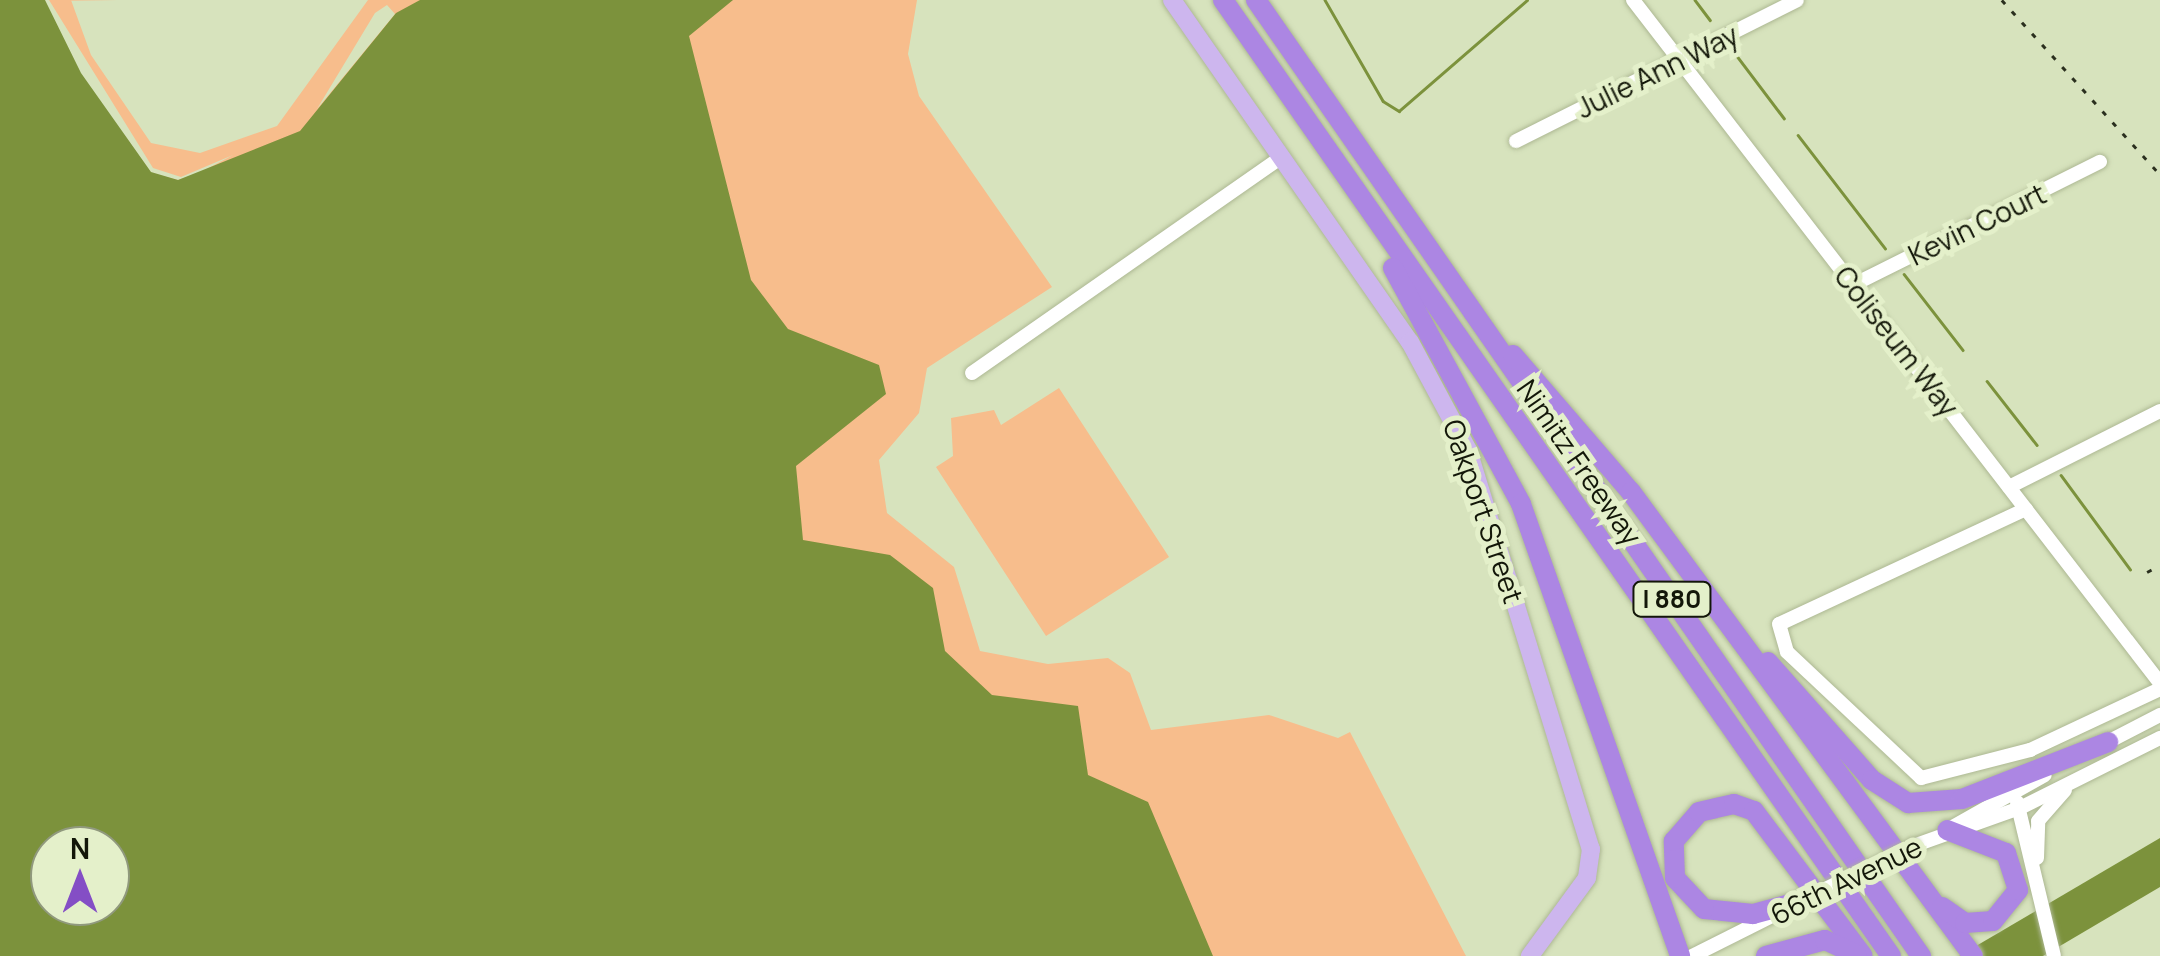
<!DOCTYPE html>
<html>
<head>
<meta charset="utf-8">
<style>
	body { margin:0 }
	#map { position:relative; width:2160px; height:956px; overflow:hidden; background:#d7e3bd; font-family:Manrope,sans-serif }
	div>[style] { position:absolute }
	.green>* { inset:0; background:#f7bd8c }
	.water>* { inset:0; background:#7c923c }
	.stream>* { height:2.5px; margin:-1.25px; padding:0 1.25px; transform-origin:1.25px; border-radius:1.25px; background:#7c923c }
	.roads { filter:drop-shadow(0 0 2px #adb893) drop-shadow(0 0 2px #adb893) }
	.minor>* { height:14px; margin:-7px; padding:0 7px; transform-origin:7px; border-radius:7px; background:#fff }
	.major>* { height:18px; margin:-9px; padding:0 9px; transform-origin:9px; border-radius:9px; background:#cdb6ee }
	.highway>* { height:20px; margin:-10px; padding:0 10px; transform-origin:10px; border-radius:10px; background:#ac86e3 }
	.rail>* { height:2.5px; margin-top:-1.25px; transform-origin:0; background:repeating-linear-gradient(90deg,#2a2f1e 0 5px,transparent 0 15px) }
	.bridges { filter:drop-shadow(0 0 2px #adb893) drop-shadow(0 0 2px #adb893) }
	.minor-bridge>* { height:14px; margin:-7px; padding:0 7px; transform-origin:7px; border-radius:7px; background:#fff }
	span { translate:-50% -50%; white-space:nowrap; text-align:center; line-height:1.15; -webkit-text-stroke:10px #e4f0ca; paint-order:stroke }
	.shield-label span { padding:2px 8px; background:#e4f0ca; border:2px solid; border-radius:8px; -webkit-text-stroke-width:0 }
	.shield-label { font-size:25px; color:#131709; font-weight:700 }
	.street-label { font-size:28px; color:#131709 }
	.north { position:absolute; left:30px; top:826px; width:100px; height:100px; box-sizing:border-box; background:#e4f0ca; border:2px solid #90997d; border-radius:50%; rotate:0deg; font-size:28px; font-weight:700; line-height:40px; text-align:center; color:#131709 }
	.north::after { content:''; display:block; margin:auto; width:35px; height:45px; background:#844ec5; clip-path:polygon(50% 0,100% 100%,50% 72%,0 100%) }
</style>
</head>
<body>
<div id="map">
	<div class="green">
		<i style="clip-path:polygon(evenodd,49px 0,71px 0,91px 55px,151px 143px,200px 153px,277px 126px,368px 0,917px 0,908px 54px,919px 96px,1052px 287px,927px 368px,919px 413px,879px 460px,887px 513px,954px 567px,980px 651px,1048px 664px,1108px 658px,1130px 673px,1151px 730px,1269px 715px,1338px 738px,1350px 732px,1466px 956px,0 956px,125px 136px,151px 173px,178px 180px,201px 172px,233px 155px,181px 177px,153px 168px,49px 0,387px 5px,395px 14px,317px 109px,375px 13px,387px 5px,49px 0,50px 846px,110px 846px,110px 906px,50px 906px,50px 846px)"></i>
		<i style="clip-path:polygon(1059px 388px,1169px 557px,1046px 636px,936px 467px,953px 456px,951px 418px,994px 410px,1001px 425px)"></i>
	</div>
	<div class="water">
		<i style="clip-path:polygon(evenodd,0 0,45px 0,81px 73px,151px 172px,178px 180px,300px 131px,396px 13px,420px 0,733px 0,689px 36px,751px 280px,788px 329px,879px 365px,886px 394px,796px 466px,803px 540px,890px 555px,933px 588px,945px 651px,992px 695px,1078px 706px,1088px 775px,1148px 802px,1213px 956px,0 956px,0 0,50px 846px,110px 846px,110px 906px,50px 906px,50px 846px)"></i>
		<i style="clip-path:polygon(2160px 838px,2160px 887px,2043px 956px,1959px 956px)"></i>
	</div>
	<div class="stream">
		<i style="left:1325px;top:0;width:116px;rotate:60.1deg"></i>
		<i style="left:1383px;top:101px;width:19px;rotate:32deg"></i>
		<i style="left:1399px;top:111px;width:169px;rotate:-40.9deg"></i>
		<i style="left:1695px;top:0;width:25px;rotate:53deg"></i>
		<i style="left:1734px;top:52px;width:83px;rotate:52.9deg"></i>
		<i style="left:1798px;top:135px;width:143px;rotate:52.4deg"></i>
		<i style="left:1904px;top:274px;width:96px;rotate:52.2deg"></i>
		<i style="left:1987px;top:381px;width:81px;rotate:52deg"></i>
		<i style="left:2061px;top:475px;width:117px;rotate:53.7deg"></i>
	</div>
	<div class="roads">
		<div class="minor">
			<i style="left:1633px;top:0;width:863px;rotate:52.35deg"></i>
			<i style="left:1516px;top:141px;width:314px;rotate:-26.6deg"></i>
			<i style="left:1853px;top:285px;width:276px;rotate:-26.5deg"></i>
			<i style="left:972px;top:373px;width:378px;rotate:-34.9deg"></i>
			<i style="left:2009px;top:487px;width:169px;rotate:-26.7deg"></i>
			<i style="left:2026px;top:509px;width:272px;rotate:155deg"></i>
			<i style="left:1779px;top:624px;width:29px;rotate:74deg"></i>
			<i style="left:1787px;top:652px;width:184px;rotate:43.2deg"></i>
			<i style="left:1921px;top:778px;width:113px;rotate:-14.4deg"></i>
			<i style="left:2030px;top:750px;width:144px;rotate:-25.1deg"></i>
			<i style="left:2100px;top:746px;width:68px;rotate:-27.3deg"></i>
			<i style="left:2017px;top:802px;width:158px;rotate:76.5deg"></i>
			<i style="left:1947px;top:830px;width:112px;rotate:-29.3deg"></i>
			<i style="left:1913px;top:846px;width:114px;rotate:-19.6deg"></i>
			<i style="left:2020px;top:808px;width:157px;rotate:-26.6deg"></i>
			<i style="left:2037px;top:858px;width:37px;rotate:-88deg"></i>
			<i style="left:2038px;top:821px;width:41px;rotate:-48.9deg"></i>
			<i style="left:1692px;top:956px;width:89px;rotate:-26.6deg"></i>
		</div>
		<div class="major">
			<i style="left:1172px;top:0;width:417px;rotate:55.2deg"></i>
			<i style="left:1410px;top:342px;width:123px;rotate:61.8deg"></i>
			<i style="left:1468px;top:450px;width:418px;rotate:72.9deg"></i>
			<i style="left:1591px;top:849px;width:29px;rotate:98deg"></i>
			<i style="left:1587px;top:878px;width:97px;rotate:126.2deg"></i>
		</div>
		<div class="highway">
			<i style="left:1223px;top:0;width:1166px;rotate:55.06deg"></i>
			<i style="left:1256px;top:0;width:1165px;rotate:55.18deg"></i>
			<i style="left:1393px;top:268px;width:268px;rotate:61.5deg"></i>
			<i style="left:1521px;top:504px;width:479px;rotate:70.6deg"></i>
			<i style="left:1513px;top:355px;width:181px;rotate:49.3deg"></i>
			<i style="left:1631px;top:492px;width:576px;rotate:53.61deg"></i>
			<i style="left:1768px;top:662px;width:157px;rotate:48.6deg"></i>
			<i style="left:1872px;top:780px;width:43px;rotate:32.6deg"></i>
			<i style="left:1908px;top:803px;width:54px;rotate:-4.2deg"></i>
			<i style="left:1962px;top:799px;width:157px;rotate:-21.3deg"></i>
			<i style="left:1801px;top:901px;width:50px;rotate:164.8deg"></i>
			<i style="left:1753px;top:914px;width:49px;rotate:-174.2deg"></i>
			<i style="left:1704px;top:909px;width:42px;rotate:-133.1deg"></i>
			<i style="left:1675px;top:878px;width:37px;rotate:-92deg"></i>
			<i style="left:1674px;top:841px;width:38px;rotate:-49deg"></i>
			<i style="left:1699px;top:812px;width:36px;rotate:-13deg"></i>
			<i style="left:1734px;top:804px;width:21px;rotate:19deg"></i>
			<i style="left:1754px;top:811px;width:181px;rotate:53.1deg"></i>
			<i style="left:1942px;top:907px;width:28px;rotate:35deg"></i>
			<i style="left:1965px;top:923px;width:28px;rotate:-4deg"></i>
			<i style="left:1993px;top:921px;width:40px;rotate:-51deg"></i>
			<i style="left:2018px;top:890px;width:39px;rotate:-108deg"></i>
			<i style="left:2006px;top:853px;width:63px;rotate:-158.7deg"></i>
			<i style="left:1766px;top:956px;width:61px;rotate:-15.2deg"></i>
			<i style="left:1825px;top:940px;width:35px;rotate:25deg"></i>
		</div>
	</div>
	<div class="rail">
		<i style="left:2002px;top:0;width:235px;rotate:47.8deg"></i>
		<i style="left:2147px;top:572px;width:15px;rotate:-28deg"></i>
	</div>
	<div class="bridges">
		<div class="minor-bridge">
			<i style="left:1801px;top:901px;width:125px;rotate:-26.2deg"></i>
		</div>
	</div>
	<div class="shield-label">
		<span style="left:1672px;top:599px">I 880</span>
	</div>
	<div class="street-label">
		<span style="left:1657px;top:71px;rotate:-26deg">Julie Ann Way</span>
		<span style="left:1977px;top:224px;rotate:-26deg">Kevin Court</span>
		<span style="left:1897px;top:341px;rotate:52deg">Coliseum Way</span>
		<span style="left:1580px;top:462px;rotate:55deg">Nimitz Freeway</span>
		<span style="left:1484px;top:511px;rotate:71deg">Oakport Street</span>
		<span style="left:1846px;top:880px;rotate:-26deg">66th Avenue</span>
	</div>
	<div class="north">N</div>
</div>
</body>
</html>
